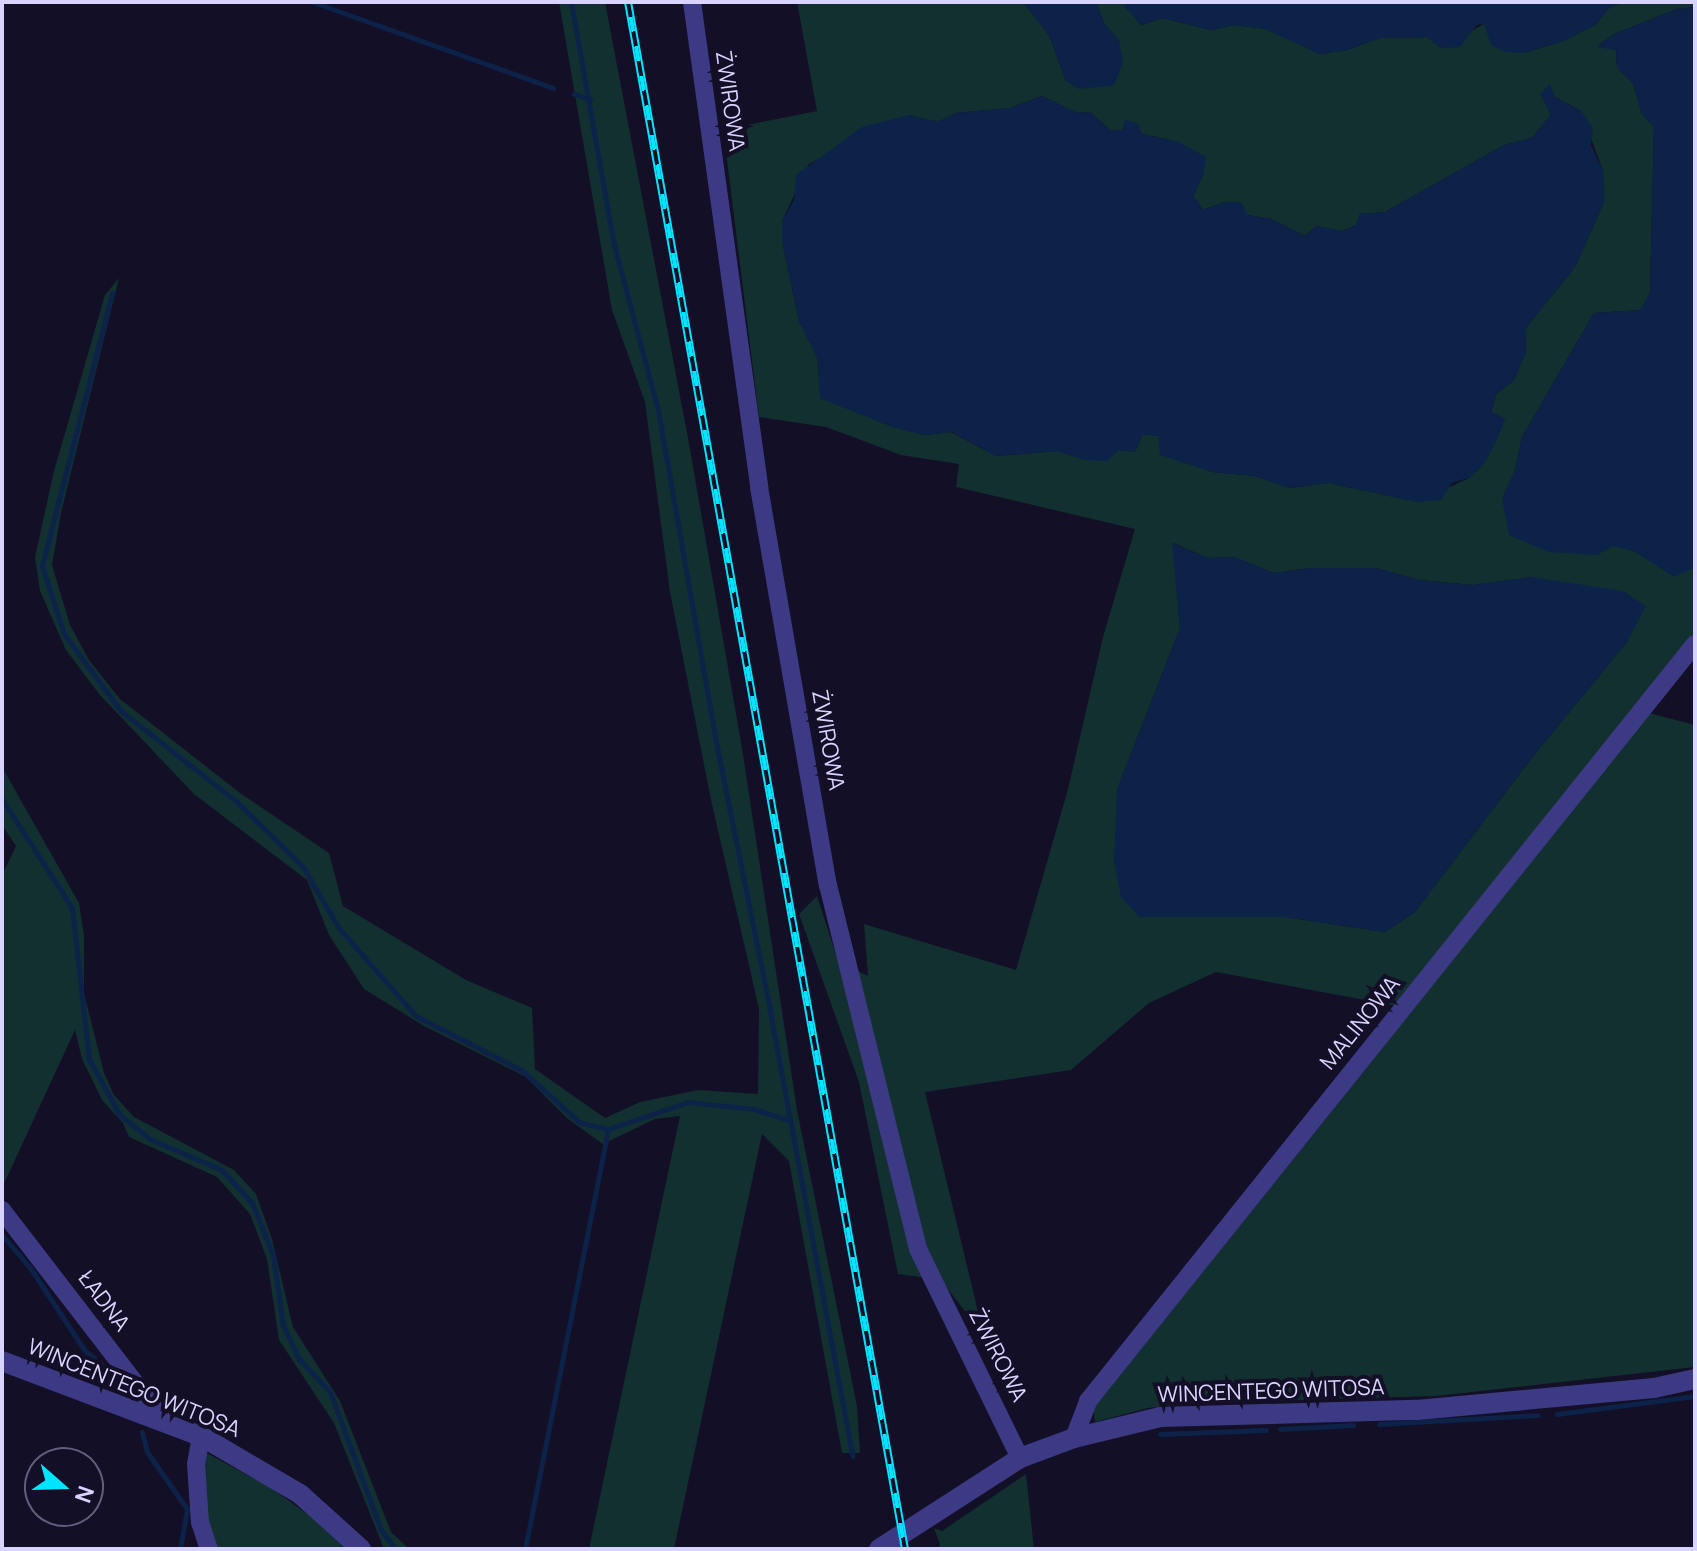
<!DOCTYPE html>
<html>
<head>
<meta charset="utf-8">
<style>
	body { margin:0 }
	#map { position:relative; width:1697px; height:1551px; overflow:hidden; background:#130f26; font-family:Manrope,sans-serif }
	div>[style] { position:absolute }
	.green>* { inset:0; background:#12302f }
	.water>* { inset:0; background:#0c2248 }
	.stream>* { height:5px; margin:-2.5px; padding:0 2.5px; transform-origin:2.5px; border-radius:2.5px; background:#0c2248 }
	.minor>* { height:18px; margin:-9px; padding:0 9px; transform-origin:9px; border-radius:9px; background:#3d3a85 }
	.tertiary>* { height:20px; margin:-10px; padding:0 10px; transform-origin:10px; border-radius:10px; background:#3d3a85 }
	.rail>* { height:8px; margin-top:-4px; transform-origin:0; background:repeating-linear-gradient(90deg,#130f26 0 15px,#00e5ff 0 30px); box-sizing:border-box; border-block:2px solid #00e5ff }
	span { translate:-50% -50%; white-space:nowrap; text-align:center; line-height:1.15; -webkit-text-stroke:8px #130f26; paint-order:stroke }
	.street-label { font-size:22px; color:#d9d4ff }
	.frame { position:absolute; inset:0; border:4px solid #d9d4ff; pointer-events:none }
	.north { position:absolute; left:24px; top:1447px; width:80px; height:80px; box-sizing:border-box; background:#130f26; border:2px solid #625e7d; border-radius:50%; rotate:110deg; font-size:22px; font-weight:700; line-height:32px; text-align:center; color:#d9d4ff }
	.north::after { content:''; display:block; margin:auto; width:28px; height:36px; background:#00e5ff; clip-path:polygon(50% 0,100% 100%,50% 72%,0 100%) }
</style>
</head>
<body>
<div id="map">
	<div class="green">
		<i style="clip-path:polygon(559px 2px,605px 2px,688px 438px,742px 748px,797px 1110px,857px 1406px,860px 1453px,842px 1453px,789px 1161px,762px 1134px,674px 1549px,589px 1549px,680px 1116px,655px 1119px,603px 1144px,568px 1119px,526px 1077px,424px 1026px,364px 989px,329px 935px,307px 880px,194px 794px,99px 694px,66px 650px,40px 591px,35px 557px,54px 471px,105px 295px,119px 278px,61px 513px,52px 565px,70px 625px,89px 660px,120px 699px,240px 793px,329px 853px,343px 906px,466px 980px,532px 1008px,535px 1069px,605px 1118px,640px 1102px,698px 1090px,758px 1094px,759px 1009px,711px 800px,670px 592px,645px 402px,612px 310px)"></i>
		<i style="clip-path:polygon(evenodd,797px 2px,1023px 2px,1049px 35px,1066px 81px,1119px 41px,1104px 23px,1096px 2px,1125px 2px,1125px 7px,1142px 25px,1162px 18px,1211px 30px,1234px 25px,1266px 29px,1320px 54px,1347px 50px,1380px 38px,1427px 37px,1441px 48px,1484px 24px,1523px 53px,1566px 40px,1595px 25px,1610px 7px,1625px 2px,1695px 2px,1695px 7px,1677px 9px,1614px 34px,1598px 46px,1616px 50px,1617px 68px,1633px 83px,1642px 114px,1654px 127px,1650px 293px,1641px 310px,1594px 313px,1522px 437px,1515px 471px,1502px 499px,1597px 555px,1613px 545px,1634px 551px,1674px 576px,1695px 567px,1695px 639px,1397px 1006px,1216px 972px,1149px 1003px,1071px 1070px,925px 1092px,984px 1336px,941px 1280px,898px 1274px,859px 1082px,799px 914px,817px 896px,838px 961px,868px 976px,864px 924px,1016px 970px,1068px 789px,1103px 637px,1135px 529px,956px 487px,959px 464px,901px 455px,826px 427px,759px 417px,726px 152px,737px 127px,817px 111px,797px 2px,1042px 96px,1075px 112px,1091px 113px,1110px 130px,1122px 131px,1126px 121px,1137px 123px,1142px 134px,1179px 142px,1204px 173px,1193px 196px,1203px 210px,1225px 202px,1248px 215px,1271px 219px,1305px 236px,1316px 226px,1342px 231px,1356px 225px,1360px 214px,1385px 212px,1504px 145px,1532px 138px,1551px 115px,1555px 97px,1581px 111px,1603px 171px,1604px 202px,1575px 267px,1525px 329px,1526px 352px,1514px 380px,1496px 394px,1491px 412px,1505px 419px,1471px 477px,1418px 502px,1329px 483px,1290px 488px,1255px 476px,1212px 472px,1158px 436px,1143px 434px,1135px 452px,1119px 450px,1085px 460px,1058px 451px,996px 456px,951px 432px,925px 435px,893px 427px,821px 398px,817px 357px,799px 321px,782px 241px,782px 221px,809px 164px,909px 115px,938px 122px,956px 113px,1010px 108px,1042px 96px,797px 2px,1173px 543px,1208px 558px,1234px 557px,1274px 573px,1311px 568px,1376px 568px,1419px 580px,1473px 585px,1531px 577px,1627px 642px,1530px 760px,1415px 912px,1385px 932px,1285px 917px,1139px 917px,1117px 790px,1180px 628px,1173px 543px)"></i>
		<i style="clip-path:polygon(1645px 712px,1695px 725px,1695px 1367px,1436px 1396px,1191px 1403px,1148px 1408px,1095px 1422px,1093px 1408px,1330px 1114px)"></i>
		<i style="clip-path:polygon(2px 767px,79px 903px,84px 935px,84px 993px,104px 1073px,114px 1095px,134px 1117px,234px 1170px,256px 1194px,272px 1239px,293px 1327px,340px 1401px,391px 1532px,409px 1549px,384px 1549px,334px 1423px,279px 1340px,267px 1259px,250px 1214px,217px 1177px,129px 1137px,123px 1123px,102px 1100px,82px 1059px,75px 1030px,2px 1188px,2px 875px,16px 846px,2px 825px)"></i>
		<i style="clip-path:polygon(205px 1452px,271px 1488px,310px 1516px,346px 1549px,212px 1549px,204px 1521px)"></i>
		<i style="clip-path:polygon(1026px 1474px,1034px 1549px,938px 1549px,940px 1544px,934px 1528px,942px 1531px)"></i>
	</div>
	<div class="water">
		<i style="clip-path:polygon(1023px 2px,1096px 2px,1104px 23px,1119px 40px,1123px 63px,1114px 85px,1079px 89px,1066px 81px,1049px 35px)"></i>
		<i style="clip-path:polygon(1125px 2px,1625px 2px,1610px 7px,1595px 25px,1566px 40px,1523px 53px,1505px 52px,1491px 45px,1484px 24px,1477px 25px,1460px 47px,1441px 48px,1427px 37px,1380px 38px,1347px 50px,1320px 54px,1265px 29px,1234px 25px,1211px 30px,1162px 18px,1141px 25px,1125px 7px)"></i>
		<i style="clip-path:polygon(1695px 7px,1695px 567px,1674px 577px,1634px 551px,1613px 546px,1597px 555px,1549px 552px,1509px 535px,1502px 499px,1515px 471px,1522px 437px,1594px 313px,1640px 310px,1650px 293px,1654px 127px,1642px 114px,1633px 83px,1617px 68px,1616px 50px,1597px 47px,1614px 34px,1677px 9px)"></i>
		<i style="clip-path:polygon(1550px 84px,1555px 97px,1581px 111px,1593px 127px,1591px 145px,1603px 171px,1604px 202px,1575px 267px,1525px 329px,1526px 352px,1514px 380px,1496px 394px,1491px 412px,1505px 419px,1497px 440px,1484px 464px,1471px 477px,1452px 483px,1441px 500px,1418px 502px,1329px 483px,1289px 488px,1255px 476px,1212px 472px,1160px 455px,1158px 436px,1143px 434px,1135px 452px,1119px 450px,1107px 461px,1085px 460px,1058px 451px,996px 456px,952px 432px,925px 435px,893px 427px,820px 398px,817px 357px,799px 321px,782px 241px,782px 221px,794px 200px,796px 175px,862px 127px,909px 115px,938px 122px,956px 113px,1010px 108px,1042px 96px,1075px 112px,1091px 113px,1110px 130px,1122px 131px,1125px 120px,1137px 123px,1142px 134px,1179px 142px,1206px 157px,1204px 173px,1193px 196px,1203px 210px,1225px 202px,1241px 202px,1248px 215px,1271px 219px,1305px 236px,1316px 226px,1343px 231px,1356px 225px,1360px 214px,1385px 212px,1504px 145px,1532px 138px,1551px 115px,1540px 94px)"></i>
		<i style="clip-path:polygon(1172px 543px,1208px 558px,1234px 557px,1274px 573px,1311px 568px,1376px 568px,1419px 580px,1473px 585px,1531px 577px,1623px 591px,1646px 606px,1627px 642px,1530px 760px,1415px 912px,1385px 932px,1285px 917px,1139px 917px,1121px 897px,1114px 861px,1117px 790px,1180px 628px)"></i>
	</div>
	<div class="stream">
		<i style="left:313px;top:2px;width:255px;rotate:19.7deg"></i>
		<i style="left:571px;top:2px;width:247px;rotate:80deg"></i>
		<i style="left:614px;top:245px;width:171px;rotate:75.1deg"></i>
		<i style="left:658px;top:410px;width:337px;rotate:80.1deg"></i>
		<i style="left:716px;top:742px;width:269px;rotate:78.6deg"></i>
		<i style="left:769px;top:1006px;width:458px;rotate:79.5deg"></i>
		<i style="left:574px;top:94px;width:17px;rotate:17deg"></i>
		<i style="left:112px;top:293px;width:282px;rotate:104.4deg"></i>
		<i style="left:42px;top:566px;width:71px;rotate:72.1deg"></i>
		<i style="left:64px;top:634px;width:96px;rotate:53.5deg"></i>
		<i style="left:121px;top:711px;width:147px;rotate:38.1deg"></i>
		<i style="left:237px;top:802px;width:93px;rotate:44.6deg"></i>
		<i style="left:303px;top:867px;width:69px;rotate:59.7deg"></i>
		<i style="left:338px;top:927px;width:118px;rotate:48.8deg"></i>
		<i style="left:416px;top:1016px;width:120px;rotate:27.2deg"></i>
		<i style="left:523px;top:1071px;width:76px;rotate:42.3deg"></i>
		<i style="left:579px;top:1122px;width:30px;rotate:14deg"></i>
		<i style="left:608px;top:1129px;width:84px;rotate:-18.6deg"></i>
		<i style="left:688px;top:1102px;width:66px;rotate:6.1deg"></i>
		<i style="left:754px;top:1109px;width:38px;rotate:18deg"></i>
		<i style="left:2px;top:799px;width:130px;rotate:57.3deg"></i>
		<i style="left:72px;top:908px;width:152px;rotate:83.6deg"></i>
		<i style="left:89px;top:1059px;width:63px;rotate:61.4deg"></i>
		<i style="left:119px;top:1114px;width:40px;rotate:39deg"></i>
		<i style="left:150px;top:1139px;width:78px;rotate:23.3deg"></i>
		<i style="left:222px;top:1170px;width:45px;rotate:47.7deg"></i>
		<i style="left:252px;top:1203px;width:56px;rotate:68deg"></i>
		<i style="left:273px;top:1255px;width:71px;rotate:81.9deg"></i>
		<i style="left:283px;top:1325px;width:38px;rotate:65deg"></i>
		<i style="left:299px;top:1359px;width:45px;rotate:46.8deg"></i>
		<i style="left:330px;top:1392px;width:147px;rotate:69.7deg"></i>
		<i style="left:381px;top:1530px;width:24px;rotate:52deg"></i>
		<i style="left:2px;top:1235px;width:45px;rotate:49.5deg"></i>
		<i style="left:31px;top:1269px;width:98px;rotate:56.6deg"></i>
		<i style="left:85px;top:1351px;width:47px;rotate:38.1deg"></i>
		<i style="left:1557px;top:1414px;width:139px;rotate:-7.4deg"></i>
		<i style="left:1379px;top:1424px;width:159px;rotate:-3.2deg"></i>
		<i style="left:1280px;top:1429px;width:73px;rotate:-3.1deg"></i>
		<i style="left:142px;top:1432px;width:21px;rotate:76deg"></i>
		<i style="left:147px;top:1452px;width:70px;rotate:54.9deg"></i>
		<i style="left:187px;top:1509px;width:41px;rotate:99.9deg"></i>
		<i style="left:1160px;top:1434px;width:106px;rotate:-2.2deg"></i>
		<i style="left:525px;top:1549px;width:428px;rotate:-78.8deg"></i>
	</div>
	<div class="minor">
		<i style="left:692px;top:2px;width:490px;rotate:82.1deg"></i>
		<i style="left:759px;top:487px;width:404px;rotate:80.2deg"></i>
		<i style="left:828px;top:885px;width:375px;rotate:76.1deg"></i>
		<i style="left:918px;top:1249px;width:233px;rotate:64deg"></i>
		<i style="left:2px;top:1210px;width:269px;rotate:52.4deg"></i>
		<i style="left:201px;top:1436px;width:28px;rotate:100deg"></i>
		<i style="left:196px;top:1464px;width:58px;rotate:86.1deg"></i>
		<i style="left:200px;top:1522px;width:28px;rotate:72deg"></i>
		<i style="left:1074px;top:1438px;width:40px;rotate:-69deg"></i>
		<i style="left:1088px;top:1401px;width:970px;rotate:-51.28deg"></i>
	</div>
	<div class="tertiary">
		<i style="left:2px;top:1361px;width:213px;rotate:20.7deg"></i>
		<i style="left:201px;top:1436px;width:115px;rotate:30.4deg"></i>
		<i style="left:300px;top:1494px;width:82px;rotate:42deg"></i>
		<i style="left:879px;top:1549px;width:168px;rotate:-32.8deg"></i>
		<i style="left:1020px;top:1458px;width:58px;rotate:-20.3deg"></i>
		<i style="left:1074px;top:1438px;width:89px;rotate:-13.7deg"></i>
		<i style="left:1160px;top:1417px;width:257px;rotate:-1.6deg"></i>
		<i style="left:1417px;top:1410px;width:238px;rotate:-5.3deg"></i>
		<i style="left:1654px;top:1388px;width:42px;rotate:-12.4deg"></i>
	</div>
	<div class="rail">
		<i style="left:628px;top:2px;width:1572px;rotate:79.85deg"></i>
	</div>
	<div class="street-label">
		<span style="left:730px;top:101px;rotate:82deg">ŻWIROWA</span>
		<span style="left:828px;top:740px;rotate:80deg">ŻWIROWA</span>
		<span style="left:1360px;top:1023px;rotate:-51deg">MALINOWA</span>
		<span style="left:104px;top:1301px;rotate:53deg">ŁADNA</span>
		<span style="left:998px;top:1355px;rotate:63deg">ŻWIROWA</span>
		<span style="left:134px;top:1388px;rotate:22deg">WINCENTEGO WITOSA</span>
		<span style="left:1271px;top:1391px;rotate:-2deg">WINCENTEGO WITOSA</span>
	</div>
	<div class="frame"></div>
	<div class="north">N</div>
</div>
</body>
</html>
